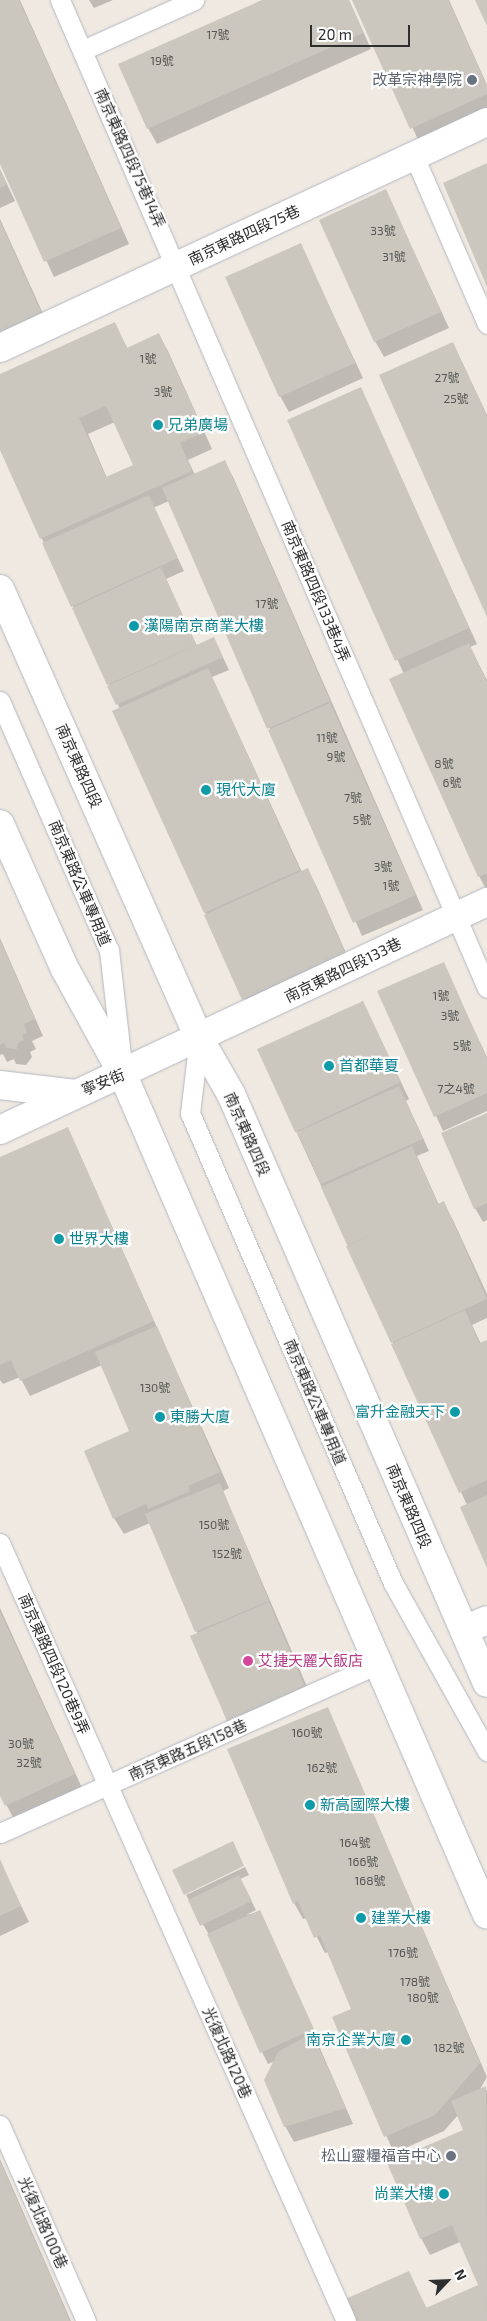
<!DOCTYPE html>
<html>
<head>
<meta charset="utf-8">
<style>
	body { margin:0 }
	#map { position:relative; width:487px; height:2321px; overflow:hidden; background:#efe9e1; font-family:"Exo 2","Noto Sans TC",sans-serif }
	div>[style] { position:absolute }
	.shadow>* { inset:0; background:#0003 }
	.building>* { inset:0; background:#cbc7bf }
	.roads { filter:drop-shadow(0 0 1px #b4b7c1) drop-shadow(0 0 1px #b4b7c1) }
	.service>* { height:19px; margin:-9.5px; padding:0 9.5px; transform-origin:9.5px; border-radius:9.5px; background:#fff }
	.minor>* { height:28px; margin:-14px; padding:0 14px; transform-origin:14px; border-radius:14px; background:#fff }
	.secondary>* { height:28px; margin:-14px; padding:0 14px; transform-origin:14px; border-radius:14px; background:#fff }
	.dots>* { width:14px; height:14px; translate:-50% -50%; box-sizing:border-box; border:2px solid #fff; border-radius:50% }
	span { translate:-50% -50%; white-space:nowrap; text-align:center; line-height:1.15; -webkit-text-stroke:4.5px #fff; paint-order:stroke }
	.number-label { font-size:12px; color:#555452 }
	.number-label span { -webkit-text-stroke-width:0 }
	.worship-label { font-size:15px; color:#5b616d }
	.right { translate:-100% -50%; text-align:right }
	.street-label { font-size:15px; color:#2e2e2e }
	.culture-label { font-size:15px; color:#0d838f }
	.left { translate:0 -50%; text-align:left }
	.hotel-label { font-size:15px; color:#b23c85 }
	.north { position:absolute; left:422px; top:2256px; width:50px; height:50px; -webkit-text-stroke:4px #fff; paint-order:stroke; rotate:65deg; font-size:14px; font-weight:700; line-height:20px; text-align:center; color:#2e2e2e }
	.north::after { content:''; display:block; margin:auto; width:18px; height:22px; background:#2e2e2e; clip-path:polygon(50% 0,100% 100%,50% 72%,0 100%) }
	.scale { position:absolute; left:310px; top:25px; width:100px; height:22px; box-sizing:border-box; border:2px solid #2e2e2e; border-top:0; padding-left:6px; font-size:15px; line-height:18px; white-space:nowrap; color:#2e2e2e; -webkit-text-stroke:4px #fff; paint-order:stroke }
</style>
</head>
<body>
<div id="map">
	<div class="shadow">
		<i style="clip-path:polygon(0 0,20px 0,129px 244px,54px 277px,0 161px)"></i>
		<i style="clip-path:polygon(89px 0,113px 0,94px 8px)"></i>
		<i style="clip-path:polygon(266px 0,349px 0,371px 49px,157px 144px,148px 128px)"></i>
		<i style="clip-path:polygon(354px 0,449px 0,487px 85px,487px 114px,420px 144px)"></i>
		<i style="clip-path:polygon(0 169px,15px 201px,0 208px)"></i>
		<i style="clip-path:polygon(386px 191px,449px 328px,384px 357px,375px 341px)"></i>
		<i style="clip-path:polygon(0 219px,51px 331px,0 354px)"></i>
		<i style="clip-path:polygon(300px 244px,363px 378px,289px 412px,280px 396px)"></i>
		<i style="clip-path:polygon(evenodd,114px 324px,128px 349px,159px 335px,168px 351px,212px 449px,188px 460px,195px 475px,224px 461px,233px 477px,423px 910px,362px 936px,169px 501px,153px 508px,184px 571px,166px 579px,197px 646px,214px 639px,220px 651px,229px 670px,212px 677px,302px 872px,307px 870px,316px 885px,353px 969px,252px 1015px,114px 712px,120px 709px,0 447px,0 376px,114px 324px,115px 422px,135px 465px,107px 478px,88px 434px,115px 422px)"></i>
		<i style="clip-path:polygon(453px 343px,487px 415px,487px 615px)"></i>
		<i style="clip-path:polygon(360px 389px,477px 644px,470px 647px,487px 680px,487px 891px,479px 876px,404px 674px,288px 421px)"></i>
		<i style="clip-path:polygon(0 938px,43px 1036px,32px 1041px,36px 1049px,30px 1052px,32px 1057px,26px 1065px,16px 1064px,14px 1059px,7px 1062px,3px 1054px,0 1055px)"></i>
		<i style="clip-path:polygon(443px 964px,487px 1057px,487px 1111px,443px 1131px,379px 992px)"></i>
		<i style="clip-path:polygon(363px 1002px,409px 1099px,406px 1101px,429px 1151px,417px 1156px,439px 1205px,443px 1203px,452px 1218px,487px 1294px,487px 1318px,472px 1325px,481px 1344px,487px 1341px,487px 1565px,467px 1505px,296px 1131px)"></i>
		<i style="clip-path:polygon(487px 1115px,487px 1220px,483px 1222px,475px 1208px)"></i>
		<i style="clip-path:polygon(68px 1129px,229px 1488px,223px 1491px,314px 1703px,237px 1736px,228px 1720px,198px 1634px,150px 1523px,124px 1534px,114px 1518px,131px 1432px,102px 1365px,30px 1396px,20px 1377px,3px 1384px,0 1380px,0 1158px)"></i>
		<i style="clip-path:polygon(0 1608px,83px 1790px,15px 1821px,0 1793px)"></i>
		<i style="clip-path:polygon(327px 1708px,487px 2077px,479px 2091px,487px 2090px,487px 2321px,354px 2321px,409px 2273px,427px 2309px,480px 2286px,460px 2242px,430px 2255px,421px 2238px,465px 2131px,458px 2115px,444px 2131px,394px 2153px,334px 2018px,353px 2010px,328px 1952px,325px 1953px,307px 1918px,303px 1919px,294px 1903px)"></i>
		<i style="clip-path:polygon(0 1862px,29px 1922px,0 1936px)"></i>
		<i style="clip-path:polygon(245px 1867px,249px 1875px,240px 1879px,256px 1910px,246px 1915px,260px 1912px,266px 1924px,353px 2124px,294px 2142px,285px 2126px,275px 2061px,268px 2064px,262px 2052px,208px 1933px,186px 1895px)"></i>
		<i style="clip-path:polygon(0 2159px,71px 2321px,0 2321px)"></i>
	</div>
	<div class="building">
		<i style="clip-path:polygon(0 0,19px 0,121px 228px,44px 262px,0 164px)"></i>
		<i style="clip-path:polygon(262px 0,349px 0,363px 33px,147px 129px,118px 64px)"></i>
		<i style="clip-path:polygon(352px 0,448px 0,487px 86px,487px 94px,410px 129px)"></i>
		<i style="clip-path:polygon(475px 0,487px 0,487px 26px)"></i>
		<i style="clip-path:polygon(487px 163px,487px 287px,443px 183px)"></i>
		<i style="clip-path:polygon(0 170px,7px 185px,0 188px)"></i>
		<i style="clip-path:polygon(386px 189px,441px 312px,374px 342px,319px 220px)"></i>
		<i style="clip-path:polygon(0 221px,42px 314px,0 333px)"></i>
		<i style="clip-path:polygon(301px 243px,355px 363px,279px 397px,225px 277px)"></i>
		<i style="clip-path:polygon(evenodd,115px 322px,127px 348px,159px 333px,204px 432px,180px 443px,192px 471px,40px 539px,0 450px,0 374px,115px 322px,106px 406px,133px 465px,106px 477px,79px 418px,106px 406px)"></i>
		<i style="clip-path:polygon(453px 342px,487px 417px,487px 617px,379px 375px)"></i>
		<i style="clip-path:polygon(361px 387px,469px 628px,395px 661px,287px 420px)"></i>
		<i style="clip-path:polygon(225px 460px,330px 701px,267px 729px,162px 488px)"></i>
		<i style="clip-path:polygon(149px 495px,178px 558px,71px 607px,42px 543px)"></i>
		<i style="clip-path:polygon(161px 567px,196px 645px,107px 685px,72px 608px)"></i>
		<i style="clip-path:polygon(214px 637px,223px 657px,116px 705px,107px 686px)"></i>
		<i style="clip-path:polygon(469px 643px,487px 682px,487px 873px,478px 877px,389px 679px)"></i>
		<i style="clip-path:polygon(208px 668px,300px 870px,204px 913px,112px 711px)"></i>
		<i style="clip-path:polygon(330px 703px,416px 895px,353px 923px,268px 730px)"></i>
		<i style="clip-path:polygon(308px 868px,345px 953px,242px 1000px,204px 915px)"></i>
		<i style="clip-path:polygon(0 940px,35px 1019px,24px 1024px,27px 1033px,22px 1035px,24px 1040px,18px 1043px,17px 1049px,6px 1048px,4px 1043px,0 1045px)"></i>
		<i style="clip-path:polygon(444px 962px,487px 1059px,487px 1093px,434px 1117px,377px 991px)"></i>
		<i style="clip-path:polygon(363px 1001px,401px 1082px,295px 1132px,257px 1049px)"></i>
		<i style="clip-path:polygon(399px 1086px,423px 1139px,321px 1184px,297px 1132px)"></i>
		<i style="clip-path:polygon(487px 1113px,487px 1203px,474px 1209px,441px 1133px)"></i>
		<i style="clip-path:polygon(68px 1127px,154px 1321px,20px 1381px,11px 1360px,0 1365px,0 1157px)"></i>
		<i style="clip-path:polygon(412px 1146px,438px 1204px,444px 1201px,487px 1299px,391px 1343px,346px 1246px,376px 1233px,347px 1245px,321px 1187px)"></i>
		<i style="clip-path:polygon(465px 1310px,479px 1343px,487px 1340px,487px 1480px,459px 1493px,391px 1344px)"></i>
		<i style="clip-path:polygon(157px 1326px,220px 1472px,188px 1486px,190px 1491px,148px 1509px,146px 1504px,113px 1519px,84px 1451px,129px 1431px,95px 1352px)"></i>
		<i style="clip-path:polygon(220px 1483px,269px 1601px,195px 1632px,145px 1514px)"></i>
		<i style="clip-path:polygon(487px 1495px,487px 1568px,460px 1507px)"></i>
		<i style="clip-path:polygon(269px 1602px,305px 1687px,227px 1721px,190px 1636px)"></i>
		<i style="clip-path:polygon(0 1612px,75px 1774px,5px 1806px,0 1796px)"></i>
		<i style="clip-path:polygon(328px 1707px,480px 2063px,435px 2115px,384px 2137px,332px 2017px,351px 2009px,320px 1935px,314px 1938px,298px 1901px,293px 1904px,227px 1749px)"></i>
		<i style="clip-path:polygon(233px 1841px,244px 1866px,184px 1895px,172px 1870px)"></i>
		<i style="clip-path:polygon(0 1859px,21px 1906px,0 1916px)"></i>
		<i style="clip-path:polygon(239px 1875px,252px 1901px,200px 1926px,188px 1900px)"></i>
		<i style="clip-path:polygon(260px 1910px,314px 2029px,260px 2053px,207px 1934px)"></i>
		<i style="clip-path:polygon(312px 2033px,346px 2108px,284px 2127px,264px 2080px,278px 2052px)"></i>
		<i style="clip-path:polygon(486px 2086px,487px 2321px,352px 2321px,343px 2300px,409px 2271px,426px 2308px,478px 2285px,452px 2225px,420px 2239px,387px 2163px,463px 2130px,451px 2101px)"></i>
		<i style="clip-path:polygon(0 2161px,70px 2321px,0 2321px)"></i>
	</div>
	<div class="roads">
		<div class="service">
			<i style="left:60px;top:0;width:1076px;rotate:66.63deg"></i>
			<i style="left:83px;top:50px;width:122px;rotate:-24.2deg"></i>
			<i style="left:414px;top:156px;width:183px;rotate:66.5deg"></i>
			<i style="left:0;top:701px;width:272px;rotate:66.4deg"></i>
			<i style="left:109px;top:950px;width:115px;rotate:83.5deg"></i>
			<i style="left:199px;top:1038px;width:76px;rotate:96.8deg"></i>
			<i style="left:190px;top:1113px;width:512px;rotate:66.64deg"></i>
			<i style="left:393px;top:1583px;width:193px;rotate:60.8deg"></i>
			<i style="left:0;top:1543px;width:851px;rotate:66.02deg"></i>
			<i style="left:0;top:1833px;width:412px;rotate:-24.1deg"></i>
			<i style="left:0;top:2125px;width:214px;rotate:66.3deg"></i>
		</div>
		<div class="minor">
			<i style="left:0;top:348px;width:537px;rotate:-24.89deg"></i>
			<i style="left:0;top:1085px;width:76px;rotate:6.8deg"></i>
			<i style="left:0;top:1130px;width:538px;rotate:-25.09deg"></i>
			<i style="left:464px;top:1630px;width:25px;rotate:-23deg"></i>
		</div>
		<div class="secondary">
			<i style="left:0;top:589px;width:491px;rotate:66.1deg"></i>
			<i style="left:199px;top:1038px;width:64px;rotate:60.3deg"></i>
			<i style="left:231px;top:1094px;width:642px;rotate:66.51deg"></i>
			<i style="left:0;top:824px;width:159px;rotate:65.9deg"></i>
			<i style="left:65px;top:969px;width:121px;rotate:61.3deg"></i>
			<i style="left:123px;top:1075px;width:915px;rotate:66.57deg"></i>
		</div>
	</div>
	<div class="dots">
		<i style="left:472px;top:80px;background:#6b7280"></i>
		<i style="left:158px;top:425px;background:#0f9aa8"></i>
		<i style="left:134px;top:626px;background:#0f9aa8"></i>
		<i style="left:206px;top:790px;background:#0f9aa8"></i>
		<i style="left:329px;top:1066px;background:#0f9aa8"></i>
		<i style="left:59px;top:1239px;background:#0f9aa8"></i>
		<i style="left:455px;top:1412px;background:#0f9aa8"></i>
		<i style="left:160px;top:1417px;background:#0f9aa8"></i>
		<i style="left:248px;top:1661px;background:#d1479c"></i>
		<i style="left:310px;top:1805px;background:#0f9aa8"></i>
		<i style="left:361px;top:1918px;background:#0f9aa8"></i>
		<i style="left:406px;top:2040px;background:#0f9aa8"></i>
		<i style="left:451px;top:2156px;background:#6b7280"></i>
		<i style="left:444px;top:2194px;background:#0f9aa8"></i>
	</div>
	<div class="number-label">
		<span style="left:218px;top:35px">17號</span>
		<span style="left:162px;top:61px">19號</span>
		<span style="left:383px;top:231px">33號</span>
		<span style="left:394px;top:257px">31號</span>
		<span style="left:148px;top:359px">1號</span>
		<span style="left:447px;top:378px">27號</span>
		<span style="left:163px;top:392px">3號</span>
		<span style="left:456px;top:399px">25號</span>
		<span style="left:267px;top:604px">17號</span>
		<span style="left:327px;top:738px">11號</span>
		<span style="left:336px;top:757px">9號</span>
		<span style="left:444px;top:764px">8號</span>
		<span style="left:452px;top:783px">6號</span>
		<span style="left:353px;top:798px">7號</span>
		<span style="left:362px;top:820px">5號</span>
		<span style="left:383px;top:867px">3號</span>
		<span style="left:391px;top:886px">1號</span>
		<span style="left:441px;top:996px">1號</span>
		<span style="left:450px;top:1016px">3號</span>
		<span style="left:462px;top:1046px">5號</span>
		<span style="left:456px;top:1089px">7之4號</span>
		<span style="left:155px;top:1388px">130號</span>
		<span style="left:214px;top:1525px">150號</span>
		<span style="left:227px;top:1554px">152號</span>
		<span style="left:307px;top:1733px">160號</span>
		<span style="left:21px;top:1744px">30號</span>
		<span style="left:29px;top:1763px">32號</span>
		<span style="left:322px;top:1768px">162號</span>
		<span style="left:355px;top:1843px">164號</span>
		<span style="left:363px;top:1862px">166號</span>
		<span style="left:370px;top:1881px">168號</span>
		<span style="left:403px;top:1953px">176號</span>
		<span style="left:415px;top:1982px">178號</span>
		<span style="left:423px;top:1998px">180號</span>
		<span style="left:449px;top:2048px">182號</span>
	</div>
	<div class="worship-label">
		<span class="right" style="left:462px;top:80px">改革宗神學院</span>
		<span class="right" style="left:441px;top:2156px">松山靈糧福音中心</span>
	</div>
	<div class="street-label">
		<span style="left:130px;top:158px;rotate:66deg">南京東路四段75巷14弄</span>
		<span style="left:244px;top:235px;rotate:-25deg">南京東路四段75巷</span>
		<span style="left:316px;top:591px;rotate:67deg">南京東路四段133巷4弄</span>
		<span style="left:79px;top:766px;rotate:66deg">南京東路四段</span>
		<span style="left:80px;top:883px;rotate:67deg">南京東路公車專用道</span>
		<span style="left:343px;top:970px;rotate:-26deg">南京東路四段133巷</span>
		<span style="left:103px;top:1082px;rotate:-22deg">寧安街</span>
		<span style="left:247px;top:1134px;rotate:66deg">南京東路四段</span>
		<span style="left:315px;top:1402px;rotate:67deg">南京東路公車專用道</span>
		<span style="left:409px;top:1506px;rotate:67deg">南京東路四段</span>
		<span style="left:54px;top:1664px;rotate:66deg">南京東路四段120巷9弄</span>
		<span style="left:188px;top:1750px;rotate:-24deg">南京東路五段158巷</span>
		<span style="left:227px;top:2053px;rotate:66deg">光復北路120巷</span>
		<span style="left:43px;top:2223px;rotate:66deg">光復北路100巷</span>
	</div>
	<div class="culture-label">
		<span class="left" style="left:168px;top:425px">兄弟廣場</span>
		<span class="left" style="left:144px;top:626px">漢陽南京商業大樓</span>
		<span class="left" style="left:216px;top:790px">現代大廈</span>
		<span class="left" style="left:339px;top:1066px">首都華夏</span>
		<span class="left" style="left:69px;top:1239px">世界大樓</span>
		<span class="right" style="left:445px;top:1412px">富升金融天下</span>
		<span class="left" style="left:170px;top:1417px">東勝大廈</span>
		<span class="left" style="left:320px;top:1805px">新高國際大樓</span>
		<span class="left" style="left:371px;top:1918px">建業大樓</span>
		<span class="right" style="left:396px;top:2040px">南京企業大廈</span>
		<span class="right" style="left:434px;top:2194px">尚業大樓</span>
	</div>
	<div class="hotel-label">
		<span class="left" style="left:258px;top:1661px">艾捷天麗大飯店</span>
	</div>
	<div class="north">N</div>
	<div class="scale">20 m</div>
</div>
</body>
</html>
